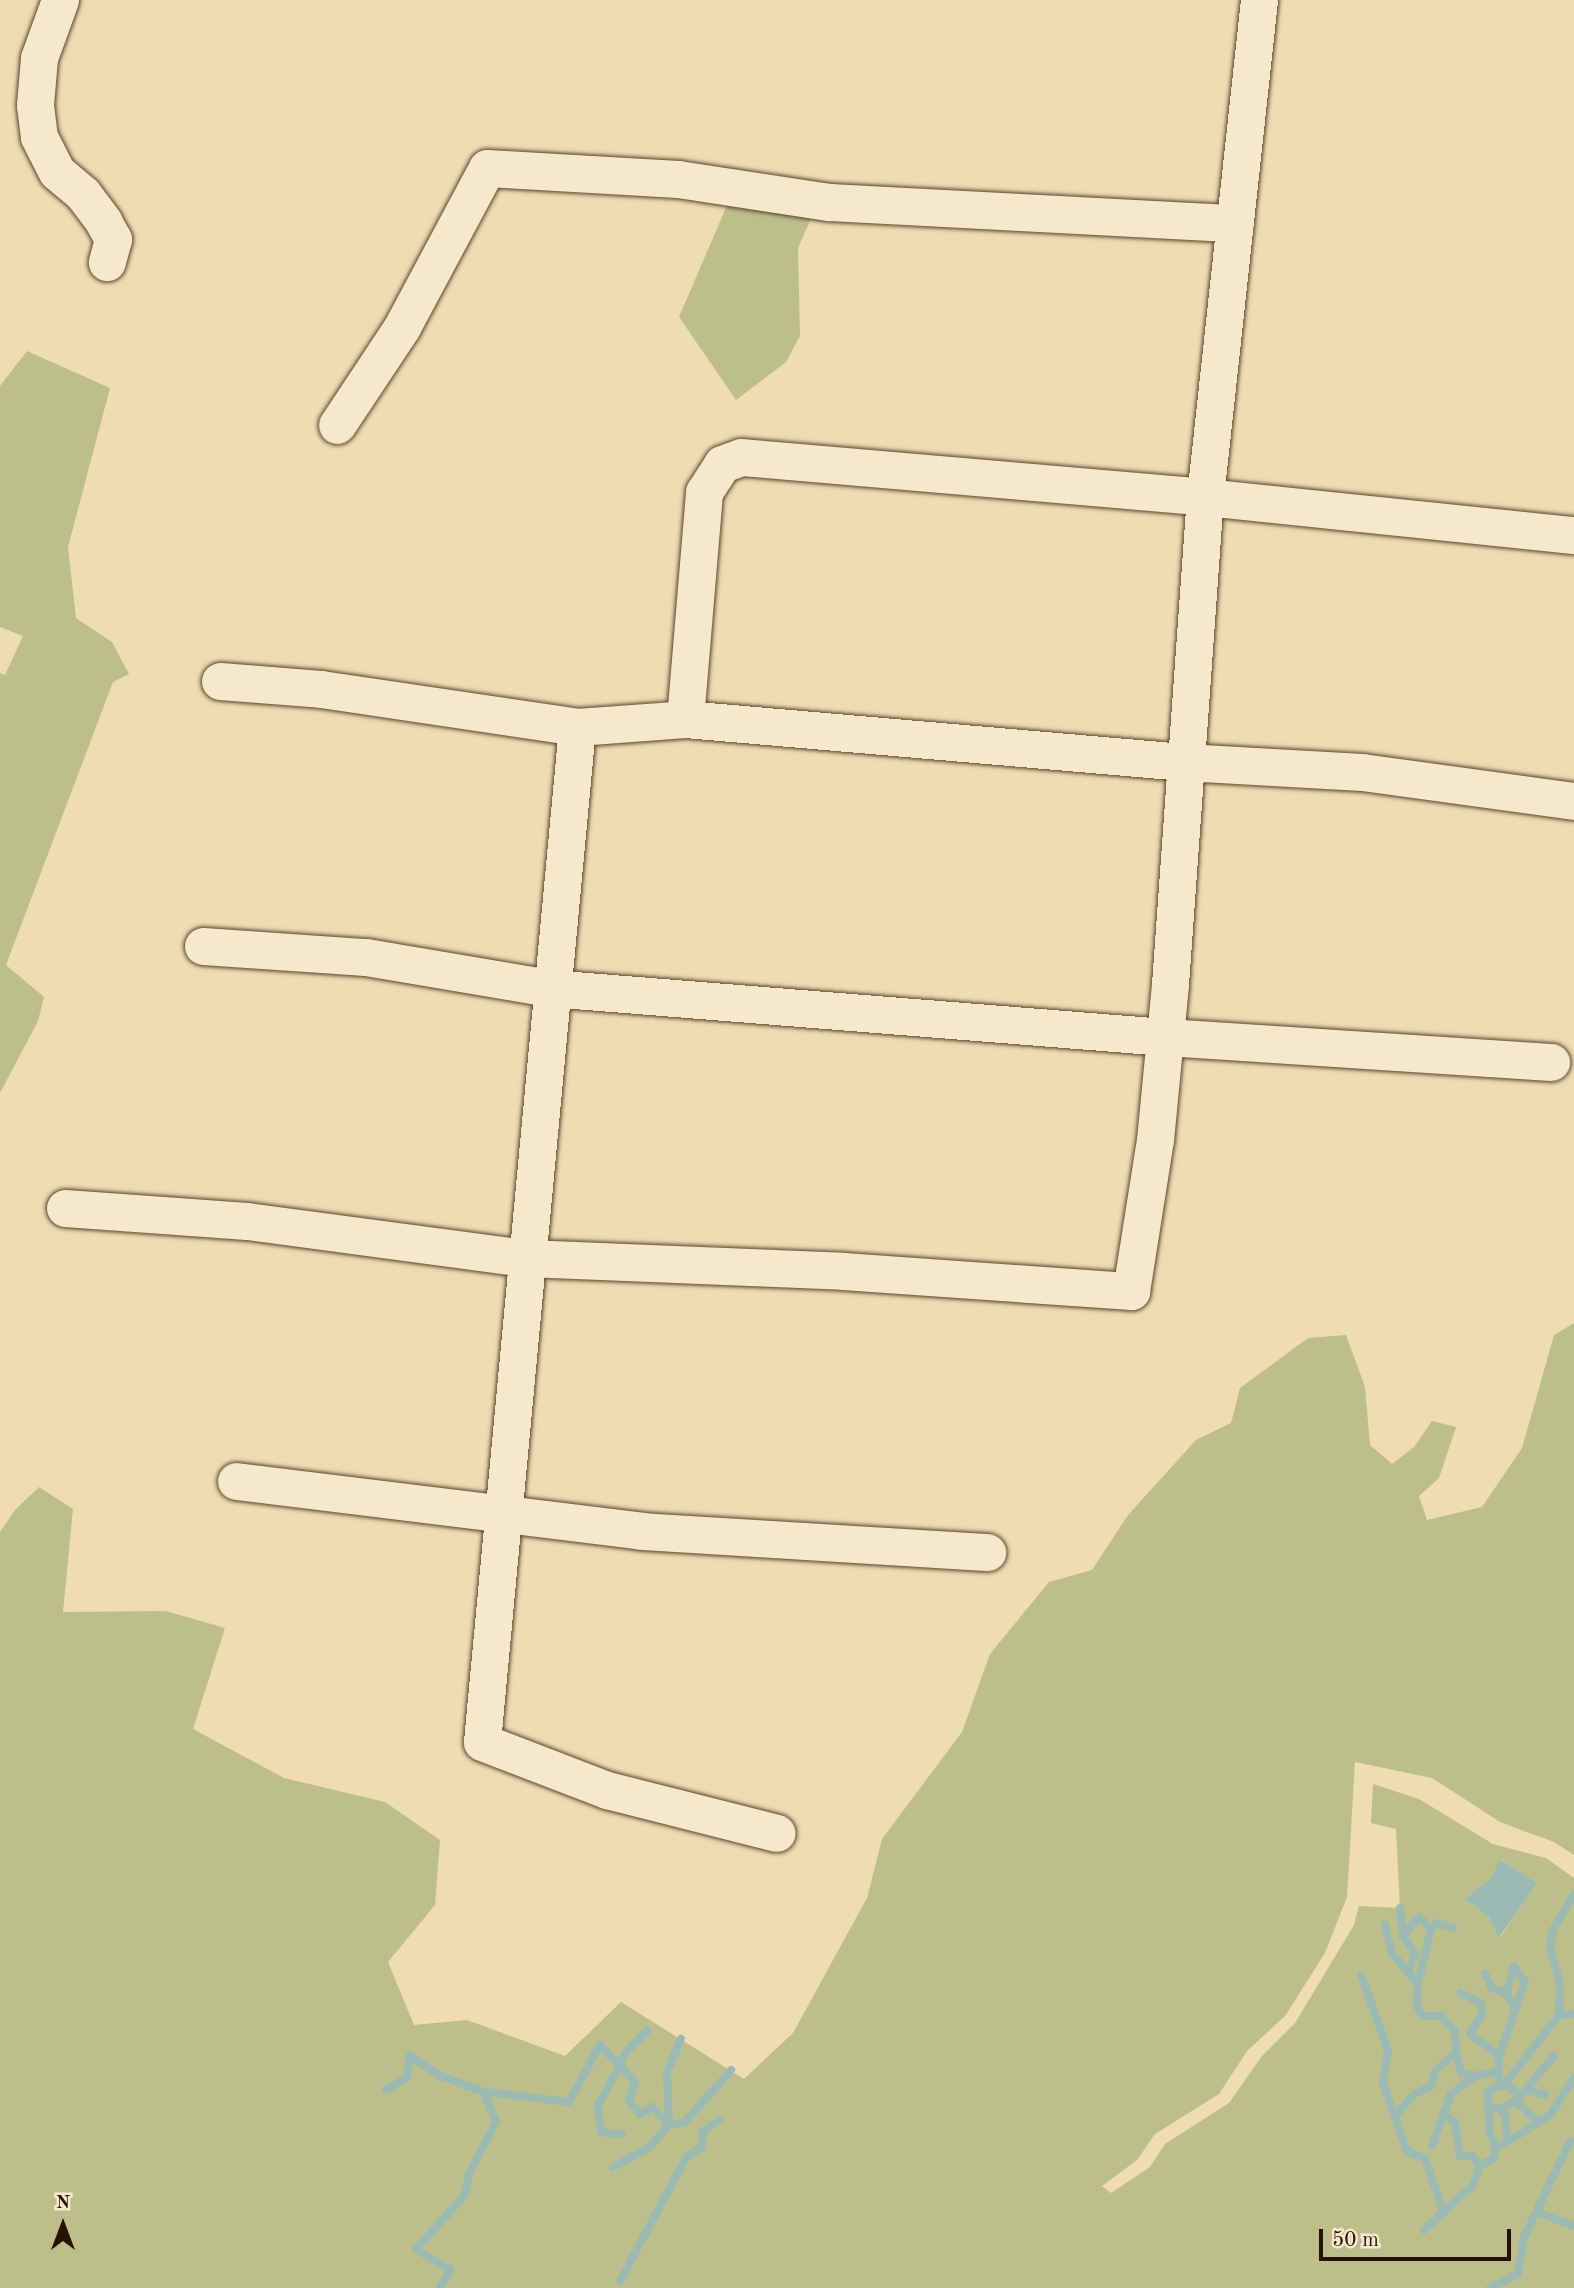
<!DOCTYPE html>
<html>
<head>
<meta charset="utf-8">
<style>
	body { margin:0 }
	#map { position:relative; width:1574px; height:2288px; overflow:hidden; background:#efdcb2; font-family:"Old Standard TT",serif }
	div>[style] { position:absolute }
	.green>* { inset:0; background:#bcbf8a }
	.water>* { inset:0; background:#9bbab3 }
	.stream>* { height:8px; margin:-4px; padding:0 4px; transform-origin:4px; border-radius:4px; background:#9bbab3 }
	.roads { filter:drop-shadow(0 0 2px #5a442e) drop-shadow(0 0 2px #5a442e) }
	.minor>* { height:37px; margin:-18.5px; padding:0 18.5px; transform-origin:18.5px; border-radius:18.5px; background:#f5e8cd }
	span { translate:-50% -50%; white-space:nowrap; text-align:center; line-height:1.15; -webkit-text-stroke:5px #f5e8cd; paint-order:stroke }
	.north { position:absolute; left:28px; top:2190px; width:70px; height:70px; -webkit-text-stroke:5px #f5e8cd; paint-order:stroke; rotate:0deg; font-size:19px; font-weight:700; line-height:28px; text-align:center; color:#281102 }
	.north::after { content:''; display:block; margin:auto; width:24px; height:32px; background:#281102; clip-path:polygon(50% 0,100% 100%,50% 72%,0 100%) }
	.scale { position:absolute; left:1319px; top:2229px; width:192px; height:32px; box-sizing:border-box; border:4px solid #281102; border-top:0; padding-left:9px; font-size:21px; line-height:24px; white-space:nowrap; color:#281102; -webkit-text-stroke:5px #f5e8cd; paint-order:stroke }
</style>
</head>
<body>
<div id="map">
	<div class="green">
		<i style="clip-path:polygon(731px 196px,816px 207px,798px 248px,800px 336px,786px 362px,736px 400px,679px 317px)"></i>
		<i style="clip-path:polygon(27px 351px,110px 388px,68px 547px,76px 618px,112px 642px,129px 674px,113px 682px,6px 965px,44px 997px,38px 1021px,0 1093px,0 673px,5px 675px,23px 636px,0 627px,0 386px)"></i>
		<i style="clip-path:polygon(evenodd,1574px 1323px,1574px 1855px,1554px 1842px,1500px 1822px,1432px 1778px,1355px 1762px,1347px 1897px,1325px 1953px,1285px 2016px,1247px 2051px,1219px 2094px,1155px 2134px,1137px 2160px,1102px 2186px,1111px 2193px,1150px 2167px,1165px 2144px,1229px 2103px,1262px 2056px,1295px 2023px,1354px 1925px,1359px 1906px,1400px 1908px,1396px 1829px,1371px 1823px,1373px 1784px,1419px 1799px,1493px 1844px,1546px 1858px,1574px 1878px,1574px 2288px,0 2288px,0 1532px,15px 1510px,39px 1487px,73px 1509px,63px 1612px,166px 1611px,225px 1628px,193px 1729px,284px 1778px,385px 1802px,440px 1840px,435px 1905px,388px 1962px,414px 2025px,467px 2020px,565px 2056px,621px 2002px,744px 2079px,793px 2033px,867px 1898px,882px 1839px,962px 1732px,990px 1654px,1049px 1582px,1092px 1570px,1128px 1515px,1196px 1440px,1231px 1423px,1240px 1388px,1308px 1338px,1346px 1335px,1365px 1387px,1370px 1445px,1392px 1464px,1414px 1447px,1432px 1421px,1456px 1427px,1439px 1478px,1419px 1496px,1427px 1520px,1482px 1507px,1522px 1448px,1554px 1335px,1574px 1323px,1501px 1859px,1536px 1883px,1500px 1938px,1489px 1917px,1465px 1899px,1491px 1878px,1501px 1859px)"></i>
	</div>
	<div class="water">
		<i style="clip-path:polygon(1500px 1859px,1537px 1883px,1499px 1938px,1489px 1917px,1465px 1899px,1491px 1878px)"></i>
	</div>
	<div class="stream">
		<i style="left:1400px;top:1908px;width:28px;rotate:84deg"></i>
		<i style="left:1403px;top:1936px;width:21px;rotate:55deg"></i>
		<i style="left:1415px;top:1953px;width:20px;rotate:110deg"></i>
		<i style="left:1385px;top:1925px;width:29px;rotate:76deg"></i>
		<i style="left:1392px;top:1953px;width:40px;rotate:50deg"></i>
		<i style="left:1418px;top:1984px;width:22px;rotate:93deg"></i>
		<i style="left:1417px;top:2006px;width:11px;rotate:63deg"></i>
		<i style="left:1422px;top:2016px;width:19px"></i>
		<i style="left:1441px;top:2016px;width:21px;rotate:47deg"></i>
		<i style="left:1455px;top:2031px;width:22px;rotate:87deg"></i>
		<i style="left:1456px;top:2053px;width:26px;rotate:140deg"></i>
		<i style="left:1436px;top:2070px;width:18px;rotate:109deg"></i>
		<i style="left:1430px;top:2087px;width:17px;rotate:156deg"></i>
		<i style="left:1414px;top:2094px;width:29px;rotate:131deg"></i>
		<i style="left:1403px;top:1936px;width:25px;rotate:-50deg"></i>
		<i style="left:1419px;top:1917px;width:17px;rotate:45deg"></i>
		<i style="left:1485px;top:1974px;width:16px;rotate:63deg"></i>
		<i style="left:1492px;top:1988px;width:15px;rotate:20deg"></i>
		<i style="left:1361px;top:1975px;width:80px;rotate:70.2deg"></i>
		<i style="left:1388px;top:2050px;width:33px;rotate:99deg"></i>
		<i style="left:1383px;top:2083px;width:72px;rotate:70.6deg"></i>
		<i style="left:1407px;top:2151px;width:20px;rotate:24deg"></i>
		<i style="left:1425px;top:2159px;width:57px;rotate:70.6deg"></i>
		<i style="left:1418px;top:1984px;width:57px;rotate:-76.7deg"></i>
		<i style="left:1431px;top:1929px;width:9px;rotate:-41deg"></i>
		<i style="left:1438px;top:1923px;width:16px;rotate:18deg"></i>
		<i style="left:1461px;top:1993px;width:22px;rotate:27deg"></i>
		<i style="left:1481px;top:2003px;width:11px;rotate:85deg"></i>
		<i style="left:1482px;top:2014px;width:23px;rotate:121deg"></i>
		<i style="left:1470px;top:2034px;width:36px;rotate:37deg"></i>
		<i style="left:1559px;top:2015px;width:15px;rotate:-4deg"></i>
		<i style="left:1456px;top:2053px;width:21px;rotate:76deg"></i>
		<i style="left:1461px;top:2073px;width:15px;rotate:11deg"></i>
		<i style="left:1476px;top:2076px;width:23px;rotate:-13deg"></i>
		<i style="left:1505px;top:2084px;width:19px;rotate:36deg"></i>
		<i style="left:1499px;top:2087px;width:31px;rotate:-90deg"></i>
		<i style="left:1499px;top:2056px;width:78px;rotate:-70.6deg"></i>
		<i style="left:1525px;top:1982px;width:19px;rotate:-126deg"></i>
		<i style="left:1514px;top:1967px;width:27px;rotate:107deg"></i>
		<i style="left:1506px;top:1993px;width:18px;rotate:61deg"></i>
		<i style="left:386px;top:2090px;width:25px;rotate:-32deg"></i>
		<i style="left:407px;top:2077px;width:21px;rotate:-82deg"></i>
		<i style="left:410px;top:2056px;width:37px;rotate:33deg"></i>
		<i style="left:441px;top:2076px;width:46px;rotate:20.4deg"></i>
		<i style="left:1528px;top:2090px;width:18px;rotate:16deg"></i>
		<i style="left:1516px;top:2101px;width:30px;rotate:45deg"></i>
		<i style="left:1488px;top:2108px;width:13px;rotate:4deg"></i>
		<i style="left:1501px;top:2109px;width:17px;rotate:-28deg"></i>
		<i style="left:1516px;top:2101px;width:59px;rotate:-49.8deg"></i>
		<i style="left:1501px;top:2109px;width:10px;rotate:61deg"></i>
		<i style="left:1506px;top:2118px;width:24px;rotate:88deg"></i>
		<i style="left:1507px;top:2142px;width:4px;rotate:153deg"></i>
		<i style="left:1443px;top:2114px;width:14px;rotate:34deg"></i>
		<i style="left:1455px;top:2122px;width:34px;rotate:82deg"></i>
		<i style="left:1460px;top:2156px;width:12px"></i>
		<i style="left:1472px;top:2156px;width:12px;rotate:48deg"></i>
		<i style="left:669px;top:2124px;width:51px;rotate:-92.2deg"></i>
		<i style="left:667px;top:2073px;width:37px;rotate:-68deg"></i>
		<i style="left:622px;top:2134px;width:21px;rotate:-175deg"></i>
		<i style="left:601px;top:2132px;width:26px;rotate:-97deg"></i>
		<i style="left:598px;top:2106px;width:62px;rotate:-62.2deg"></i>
		<i style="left:627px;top:2051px;width:28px;rotate:-45deg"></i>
		<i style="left:1507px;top:2142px;width:52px;rotate:-32.5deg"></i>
		<i style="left:1551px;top:2114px;width:43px;rotate:-57.4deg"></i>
		<i style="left:1432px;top:2146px;width:55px;rotate:-69.9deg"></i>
		<i style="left:1451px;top:2094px;width:31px;rotate:-36deg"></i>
		<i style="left:613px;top:2167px;width:42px;rotate:-28.4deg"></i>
		<i style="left:650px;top:2147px;width:30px;rotate:-50deg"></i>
		<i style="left:669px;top:2124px;width:15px;rotate:-4deg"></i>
		<i style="left:684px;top:2123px;width:71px;rotate:-48.4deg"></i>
		<i style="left:1537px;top:2212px;width:40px;rotate:21deg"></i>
		<i style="left:1424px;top:2230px;width:67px;rotate:-42.6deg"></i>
		<i style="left:1473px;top:2185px;width:21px;rotate:-71deg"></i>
		<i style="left:1480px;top:2165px;width:14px;rotate:-25deg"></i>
		<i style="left:1493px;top:2159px;width:13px;rotate:-77deg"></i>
		<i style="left:1496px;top:2146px;width:13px;rotate:-117deg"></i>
		<i style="left:1490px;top:2134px;width:43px;rotate:-92.7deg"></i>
		<i style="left:1488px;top:2091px;width:18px;rotate:-22deg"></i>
		<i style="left:1505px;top:2084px;width:88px;rotate:-52deg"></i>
		<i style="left:1559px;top:2015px;width:32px;rotate:-88deg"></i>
		<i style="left:1560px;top:1983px;width:35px;rotate:-106deg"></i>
		<i style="left:1550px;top:1949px;width:19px;rotate:-81deg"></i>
		<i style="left:1553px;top:1930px;width:42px;rotate:-59.7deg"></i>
		<i style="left:620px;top:2281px;width:140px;rotate:-61.8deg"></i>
		<i style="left:686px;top:2158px;width:19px;rotate:-35deg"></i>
		<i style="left:702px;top:2147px;width:16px;rotate:-86deg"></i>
		<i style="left:703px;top:2131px;width:20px;rotate:-33deg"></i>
		<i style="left:440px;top:2288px;width:21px;rotate:-61deg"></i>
		<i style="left:450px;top:2270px;width:40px;rotate:-148deg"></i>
		<i style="left:416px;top:2249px;width:73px;rotate:-47.8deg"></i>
		<i style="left:465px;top:2195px;width:21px;rotate:-79deg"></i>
		<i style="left:469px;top:2174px;width:59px;rotate:-62.6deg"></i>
		<i style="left:496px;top:2122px;width:32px;rotate:-112deg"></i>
		<i style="left:484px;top:2092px;width:86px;rotate:6.7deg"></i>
		<i style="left:569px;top:2102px;width:65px;rotate:-61.5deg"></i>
		<i style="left:600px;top:2045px;width:51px;rotate:46.6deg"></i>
		<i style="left:635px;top:2082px;width:20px;rotate:108deg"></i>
		<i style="left:629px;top:2101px;width:17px;rotate:50deg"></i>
		<i style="left:640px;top:2114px;width:14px;rotate:-30deg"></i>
		<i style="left:652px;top:2107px;width:24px;rotate:45deg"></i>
		<i style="left:1490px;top:2288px;width:31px;rotate:-27deg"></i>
		<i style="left:1518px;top:2274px;width:37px;rotate:-81deg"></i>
		<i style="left:1524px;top:2237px;width:106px;rotate:-64.2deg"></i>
	</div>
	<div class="roads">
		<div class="minor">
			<i style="left:60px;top:0;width:62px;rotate:109.9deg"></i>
			<i style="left:39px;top:58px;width:47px;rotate:94.9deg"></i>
			<i style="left:35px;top:105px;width:32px;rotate:83deg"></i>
			<i style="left:39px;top:137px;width:39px;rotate:63deg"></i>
			<i style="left:57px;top:172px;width:34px;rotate:40deg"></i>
			<i style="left:83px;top:194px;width:34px;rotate:53deg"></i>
			<i style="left:103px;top:221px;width:21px;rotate:61deg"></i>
			<i style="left:113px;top:239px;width:24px;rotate:105deg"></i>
			<i style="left:337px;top:425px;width:118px;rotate:-56.4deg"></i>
			<i style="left:402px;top:327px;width:180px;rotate:-61.9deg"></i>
			<i style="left:487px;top:168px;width:191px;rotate:3.3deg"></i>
			<i style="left:678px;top:179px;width:153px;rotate:8.7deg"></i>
			<i style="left:829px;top:202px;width:406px;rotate:3deg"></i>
			<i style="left:220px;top:681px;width:101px;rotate:4.5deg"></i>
			<i style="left:321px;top:689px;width:259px;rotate:8.4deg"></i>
			<i style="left:577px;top:727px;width:108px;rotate:-4.2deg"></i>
			<i style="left:685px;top:719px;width:501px;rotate:4.93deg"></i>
			<i style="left:1184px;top:762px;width:178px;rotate:3.2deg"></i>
			<i style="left:1362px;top:772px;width:214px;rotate:7.8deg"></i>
			<i style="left:685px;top:719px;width:228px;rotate:-85.2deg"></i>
			<i style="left:704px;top:492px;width:33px;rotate:-57deg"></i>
			<i style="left:722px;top:464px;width:20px;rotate:-20deg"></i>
			<i style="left:741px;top:457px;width:466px;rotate:4.9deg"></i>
			<i style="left:1205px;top:497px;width:371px;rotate:5.9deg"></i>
			<i style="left:577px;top:727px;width:1019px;rotate:95.35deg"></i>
			<i style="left:482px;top:1742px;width:134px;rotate:21deg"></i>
			<i style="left:607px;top:1790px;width:175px;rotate:14.2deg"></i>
			<i style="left:203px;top:946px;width:163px;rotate:3.9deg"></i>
			<i style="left:366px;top:957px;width:186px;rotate:9.6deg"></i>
			<i style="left:549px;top:988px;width:618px;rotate:4.55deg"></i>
			<i style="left:1165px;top:1037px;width:387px;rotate:3.7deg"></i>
			<i style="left:65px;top:1208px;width:182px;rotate:4.1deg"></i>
			<i style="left:247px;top:1221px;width:281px;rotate:7.6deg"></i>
			<i style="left:526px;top:1258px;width:317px;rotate:2.3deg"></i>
			<i style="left:843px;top:1271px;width:289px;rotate:4deg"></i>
			<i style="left:1131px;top:1291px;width:153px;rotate:-81deg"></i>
			<i style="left:1155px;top:1140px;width:157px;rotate:-84.5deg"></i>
			<i style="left:1170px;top:984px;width:488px;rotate:-85.9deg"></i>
			<i style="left:1205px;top:497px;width:500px;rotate:-83.8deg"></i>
			<i style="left:236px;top:1481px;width:408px;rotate:7deg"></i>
			<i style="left:641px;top:1531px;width:347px;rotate:3.5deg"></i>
		</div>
	</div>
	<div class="north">N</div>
	<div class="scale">50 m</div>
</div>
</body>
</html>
